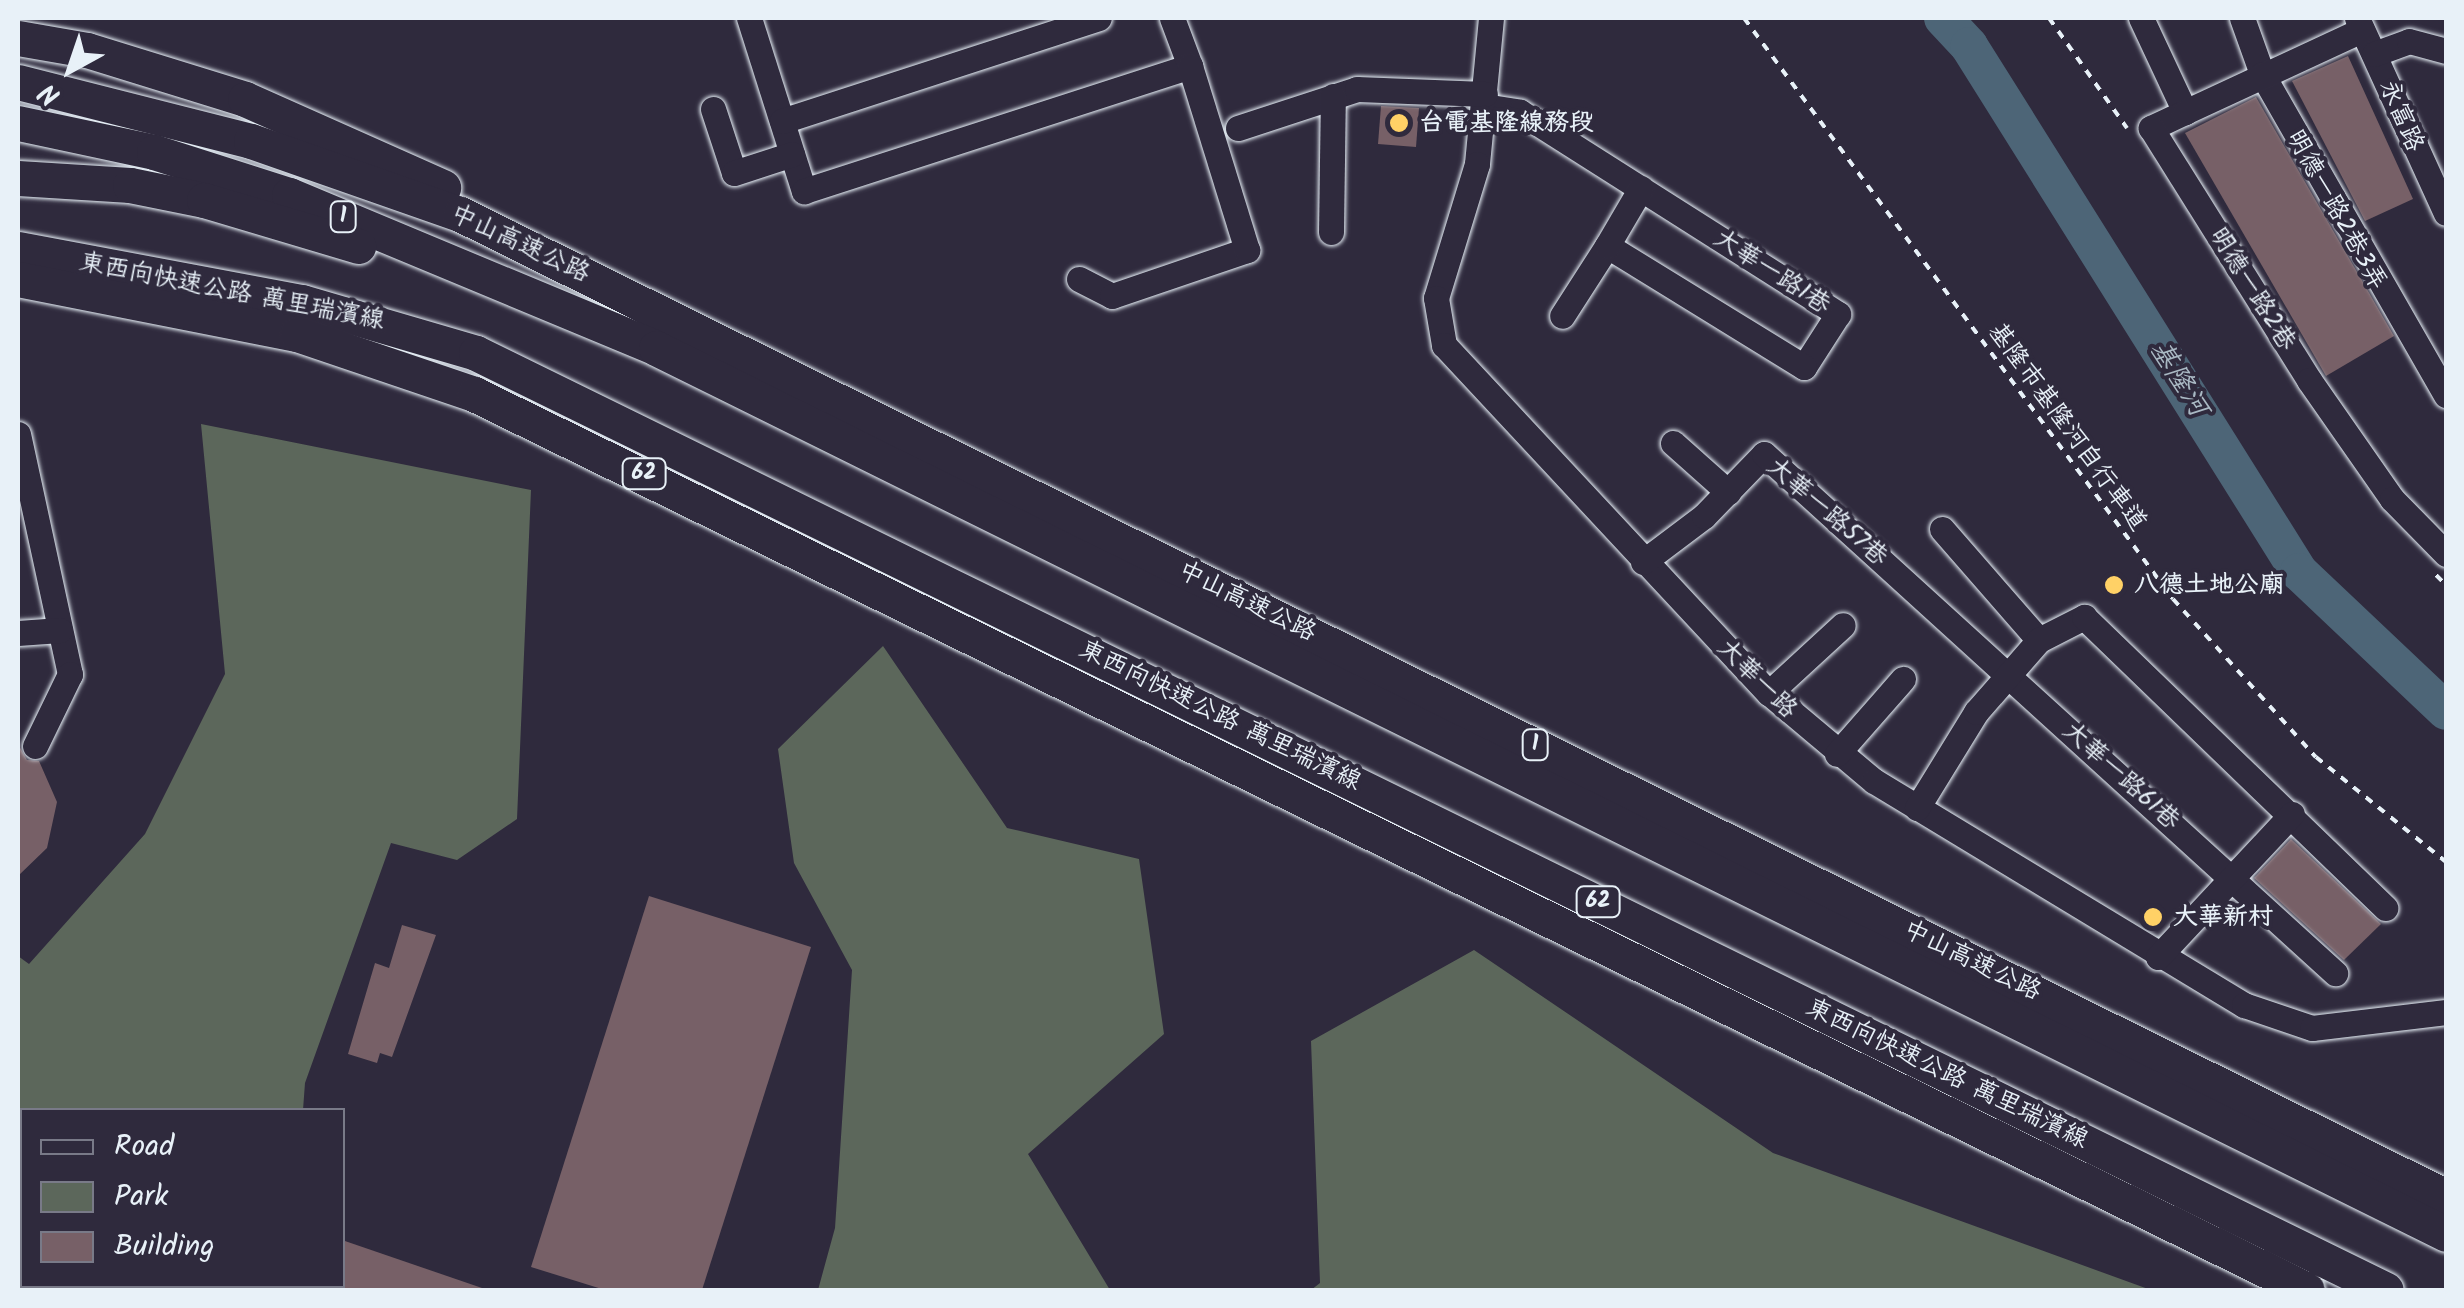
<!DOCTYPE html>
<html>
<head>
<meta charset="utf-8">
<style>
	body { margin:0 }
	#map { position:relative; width:2464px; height:1308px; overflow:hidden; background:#2f2a3d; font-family:Kalam,"LXGW WenKai TC",sans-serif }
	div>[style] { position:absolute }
	.green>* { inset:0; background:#5c675b }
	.river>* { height:38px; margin:-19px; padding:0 19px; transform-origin:19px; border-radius:19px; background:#4d6577 }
	.building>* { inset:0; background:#776067 }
	.path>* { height:4px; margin-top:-2px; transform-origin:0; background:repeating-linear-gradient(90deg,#e8f1f8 0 8px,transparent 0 16px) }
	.roads { filter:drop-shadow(0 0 2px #e8f1f8) drop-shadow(0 0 2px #e8f1f8) }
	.minor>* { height:25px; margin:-12.5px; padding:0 12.5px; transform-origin:12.5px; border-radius:12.5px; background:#2f2a3d }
	.highway>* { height:35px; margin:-17.5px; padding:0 17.5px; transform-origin:17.5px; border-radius:17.5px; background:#2f2a3d }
	.dots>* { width:28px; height:28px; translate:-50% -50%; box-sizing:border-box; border:5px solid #2f2a3d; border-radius:50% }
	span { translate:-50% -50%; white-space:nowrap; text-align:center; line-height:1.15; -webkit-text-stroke:8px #2f2a3d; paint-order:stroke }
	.shield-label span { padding:2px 8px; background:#2f2a3d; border:2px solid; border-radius:8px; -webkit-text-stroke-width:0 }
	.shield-label { font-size:22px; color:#e8f1f8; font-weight:700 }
	.street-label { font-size:25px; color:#e8f1f8 }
	.poi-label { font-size:25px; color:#e8f1f8; font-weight:700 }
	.left { translate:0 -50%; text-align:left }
	.water-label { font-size:28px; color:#aab9c4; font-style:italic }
	.frame { position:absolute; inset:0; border:20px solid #e8f1f8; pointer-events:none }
	.legend { position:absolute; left:20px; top:1108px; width:325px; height:180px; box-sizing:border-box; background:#2f2a3d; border:2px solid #797a88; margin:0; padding:12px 18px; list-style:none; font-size:30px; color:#e8f1f8 }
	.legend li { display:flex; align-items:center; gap:20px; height:50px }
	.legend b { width:50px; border:2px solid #797a88 }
	.north { position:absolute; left:20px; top:20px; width:100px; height:100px; -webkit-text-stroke:8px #2f2a3d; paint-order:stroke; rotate:220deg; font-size:28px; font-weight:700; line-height:40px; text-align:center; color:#e8f1f8 }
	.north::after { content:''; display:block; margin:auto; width:35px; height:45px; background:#e8f1f8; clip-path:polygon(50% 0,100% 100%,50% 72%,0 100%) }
</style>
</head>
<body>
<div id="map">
	<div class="green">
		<i style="clip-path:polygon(201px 424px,531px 490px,517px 819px,457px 860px,391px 843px,305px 1083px,303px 1110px,22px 1110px,22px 1286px,284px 1290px,18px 1290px,18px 956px,29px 964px,145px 834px,225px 674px)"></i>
		<i style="clip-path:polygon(883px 646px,1007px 828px,1139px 859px,1164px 1034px,1028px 1154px,1110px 1290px,818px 1290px,835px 1228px,852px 970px,794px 863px,778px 749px)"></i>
		<i style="clip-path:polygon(1474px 950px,1773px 1153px,2151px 1290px,1311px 1290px,1320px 1283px,1311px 1041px)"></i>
	</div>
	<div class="river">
		<i style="left:1943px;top:18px;width:38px;rotate:47deg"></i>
		<i style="left:1969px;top:46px;width:621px;rotate:57.9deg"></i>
		<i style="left:2299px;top:572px;width:202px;rotate:43.4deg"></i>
	</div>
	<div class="building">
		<i style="clip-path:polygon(2348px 56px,2413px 199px,2365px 221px,2292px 81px)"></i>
		<i style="clip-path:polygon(2256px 97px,2394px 336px,2326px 376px,2185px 133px)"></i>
		<i style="clip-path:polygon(1381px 106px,1419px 108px,1416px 147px,1378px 144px)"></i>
		<i style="clip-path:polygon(18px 744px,27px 760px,39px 761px,57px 802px,47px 848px,18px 876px)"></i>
		<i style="clip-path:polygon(2291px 839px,2381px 924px,2344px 960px,2254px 878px)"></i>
		<i style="clip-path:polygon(649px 896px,811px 947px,702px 1290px,605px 1290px,531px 1267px)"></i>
		<i style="clip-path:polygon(402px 925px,436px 935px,392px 1057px,380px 1053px,377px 1063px,348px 1054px,375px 963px,389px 968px)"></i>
		<i style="clip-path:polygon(342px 1240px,482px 1288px,481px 1290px,342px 1290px)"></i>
	</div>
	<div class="path">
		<i style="left:1744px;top:18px;width:722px;rotate:53.56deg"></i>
		<i style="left:2173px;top:599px;width:213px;rotate:47.9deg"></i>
		<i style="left:2316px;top:757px;width:167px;rotate:38.9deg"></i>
		<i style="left:2049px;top:18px;width:135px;rotate:54.7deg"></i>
		<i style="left:2436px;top:575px;width:14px;rotate:45deg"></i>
	</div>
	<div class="roads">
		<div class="minor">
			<i style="left:749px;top:18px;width:182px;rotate:72.4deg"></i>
			<i style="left:804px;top:191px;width:406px;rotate:-17.9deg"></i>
			<i style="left:1190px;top:66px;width:51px;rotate:-110.6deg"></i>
			<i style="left:1491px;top:18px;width:147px;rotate:95.5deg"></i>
			<i style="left:1477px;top:164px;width:140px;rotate:107deg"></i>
			<i style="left:1436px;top:298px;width:48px;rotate:80.3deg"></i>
			<i style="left:1444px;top:345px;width:476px;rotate:47deg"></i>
			<i style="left:1769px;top:693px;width:137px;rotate:40deg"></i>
			<i style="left:1874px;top:781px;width:433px;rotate:31.2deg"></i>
			<i style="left:2244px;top:1005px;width:72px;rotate:18.7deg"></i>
			<i style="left:2312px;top:1028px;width:135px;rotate:-6.8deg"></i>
			<i style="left:2141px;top:18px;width:104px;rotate:64.9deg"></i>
			<i style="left:2185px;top:112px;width:38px;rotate:155deg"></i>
			<i style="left:2151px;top:128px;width:297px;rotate:57.9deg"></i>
			<i style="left:2309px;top:380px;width:145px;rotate:55.1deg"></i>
			<i style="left:2392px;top:499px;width:77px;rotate:45.5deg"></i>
			<i style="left:2242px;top:18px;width:59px;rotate:70.3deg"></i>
			<i style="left:2262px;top:74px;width:370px;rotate:60.2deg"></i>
			<i style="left:2357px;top:18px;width:214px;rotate:65.5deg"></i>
			<i style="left:2374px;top:54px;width:37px;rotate:-20deg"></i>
			<i style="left:2409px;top:41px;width:38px;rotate:15deg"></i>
			<i style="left:1484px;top:106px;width:36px;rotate:9deg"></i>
			<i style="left:1520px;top:112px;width:377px;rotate:32.4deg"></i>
			<i style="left:1838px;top:314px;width:63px;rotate:122.7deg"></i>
			<i style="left:1804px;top:367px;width:231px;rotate:-148.4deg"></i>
			<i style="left:1607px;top:246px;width:83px;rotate:122.7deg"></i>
			<i style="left:713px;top:109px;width:67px;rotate:71.8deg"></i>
			<i style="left:734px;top:173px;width:61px;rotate:-18.1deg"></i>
			<i style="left:2185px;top:112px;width:195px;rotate:-24.9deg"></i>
			<i style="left:782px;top:121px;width:333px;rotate:-18deg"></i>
			<i style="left:1238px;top:128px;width:125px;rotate:-18.1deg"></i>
			<i style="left:1357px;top:89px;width:128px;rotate:2.2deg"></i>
			<i style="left:1331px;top:232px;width:136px;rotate:-89.2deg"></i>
			<i style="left:1607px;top:246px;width:67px;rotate:-59.6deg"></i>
			<i style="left:1079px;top:279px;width:37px;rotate:27deg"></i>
			<i style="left:1112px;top:296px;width:143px;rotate:-18.8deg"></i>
			<i style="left:1247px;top:250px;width:193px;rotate:-107.2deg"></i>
			<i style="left:18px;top:434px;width:246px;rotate:77.8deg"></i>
			<i style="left:70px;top:674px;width:80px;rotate:115.9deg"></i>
			<i style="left:1673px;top:443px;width:74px;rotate:41.7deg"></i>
			<i style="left:1942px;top:529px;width:147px;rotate:48.9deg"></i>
			<i style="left:1643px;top:562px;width:76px;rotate:-37deg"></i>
			<i style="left:1704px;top:516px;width:86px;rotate:-45.9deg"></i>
			<i style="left:1764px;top:454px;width:772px;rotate:42.27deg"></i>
			<i style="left:18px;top:633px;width:42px;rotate:-4.1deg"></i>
			<i style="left:1769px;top:693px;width:100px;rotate:-42.6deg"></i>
			<i style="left:1837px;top:754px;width:100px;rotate:-48.7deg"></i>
			<i style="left:1917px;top:808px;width:113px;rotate:-58.4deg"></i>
			<i style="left:1976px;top:712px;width:96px;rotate:-48.8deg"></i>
			<i style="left:2039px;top:640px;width:51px;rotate:-27.1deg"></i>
			<i style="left:2084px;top:617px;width:419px;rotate:44deg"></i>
			<i style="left:2158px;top:957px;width:196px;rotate:-46.9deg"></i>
		</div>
		<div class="highway">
			<i style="left:18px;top:38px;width:70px;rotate:9.9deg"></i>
			<i style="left:87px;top:50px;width:165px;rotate:17.2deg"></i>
			<i style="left:245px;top:99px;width:217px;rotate:24deg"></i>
			<i style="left:18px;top:82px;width:240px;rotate:14.2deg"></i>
			<i style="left:251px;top:141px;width:221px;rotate:19.3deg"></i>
			<i style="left:460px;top:214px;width:2216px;rotate:26.33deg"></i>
			<i style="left:18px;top:123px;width:139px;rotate:12deg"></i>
			<i style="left:154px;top:152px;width:142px;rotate:17.7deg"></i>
			<i style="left:289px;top:195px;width:398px;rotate:22.6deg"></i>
			<i style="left:656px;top:348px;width:1997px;rotate:26.33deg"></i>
			<i style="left:18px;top:178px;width:112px;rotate:3.6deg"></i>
			<i style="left:130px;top:185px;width:76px;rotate:11.5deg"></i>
			<i style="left:204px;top:200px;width:161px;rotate:16.6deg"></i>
			<i style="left:18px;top:249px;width:289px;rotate:10.6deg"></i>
			<i style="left:302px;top:302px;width:181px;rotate:16.3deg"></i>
			<i style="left:476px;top:353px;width:2127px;rotate:26.13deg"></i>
			<i style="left:18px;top:279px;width:284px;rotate:11.2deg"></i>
			<i style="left:297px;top:334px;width:187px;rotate:18.7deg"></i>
			<i style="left:474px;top:394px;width:2040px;rotate:26.05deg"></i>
		</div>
	</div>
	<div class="dots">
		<i style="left:1399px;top:123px;background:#ffd166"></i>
		<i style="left:2114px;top:585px;background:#ffd166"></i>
		<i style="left:2153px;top:917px;background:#ffd166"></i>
	</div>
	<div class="shield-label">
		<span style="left:343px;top:217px">1</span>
		<span style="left:644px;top:474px">62</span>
		<span style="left:1535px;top:745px">1</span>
		<span style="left:1598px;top:902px">62</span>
	</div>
	<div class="street-label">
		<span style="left:2401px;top:116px;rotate:67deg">永富路</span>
		<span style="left:2336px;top:210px;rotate:61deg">明德一路2巷3弄</span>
		<span style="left:520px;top:244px;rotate:25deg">中山高速公路</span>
		<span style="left:1772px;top:272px;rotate:33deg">大華一路1巷</span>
		<span style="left:2252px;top:289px;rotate:58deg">明德一路2巷</span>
		<span style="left:232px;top:292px;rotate:11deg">東西向快速公路 萬里瑞濱線</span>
		<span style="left:2067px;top:427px;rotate:54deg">基隆市基隆河自行車道</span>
		<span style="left:1827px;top:512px;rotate:41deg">大華一路57巷</span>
		<span style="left:1247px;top:602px;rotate:26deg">中山高速公路</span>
		<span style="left:1757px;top:679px;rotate:45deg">大華一路</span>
		<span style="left:1220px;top:716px;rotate:26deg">東西向快速公路 萬里瑞濱線</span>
		<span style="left:2121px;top:776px;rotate:42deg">大華一路61巷</span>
		<span style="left:1972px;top:961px;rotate:26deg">中山高速公路</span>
		<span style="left:1947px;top:1074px;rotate:26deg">東西向快速公路 萬里瑞濱線</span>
	</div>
	<div class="poi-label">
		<span class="left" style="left:1419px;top:123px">台電基隆線務段</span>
		<span class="left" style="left:2134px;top:585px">八德土地公廟</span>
		<span class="left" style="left:2173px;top:917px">大華新村</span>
	</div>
	<div class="water-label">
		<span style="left:2178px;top:379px;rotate:58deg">基隆河</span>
	</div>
	<div class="frame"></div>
	<ul class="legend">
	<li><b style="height:12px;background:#2f2a3d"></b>Road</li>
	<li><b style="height:28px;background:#5c675b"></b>Park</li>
	<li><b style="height:28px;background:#776067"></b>Building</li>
	</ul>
	<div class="north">N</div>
</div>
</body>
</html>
